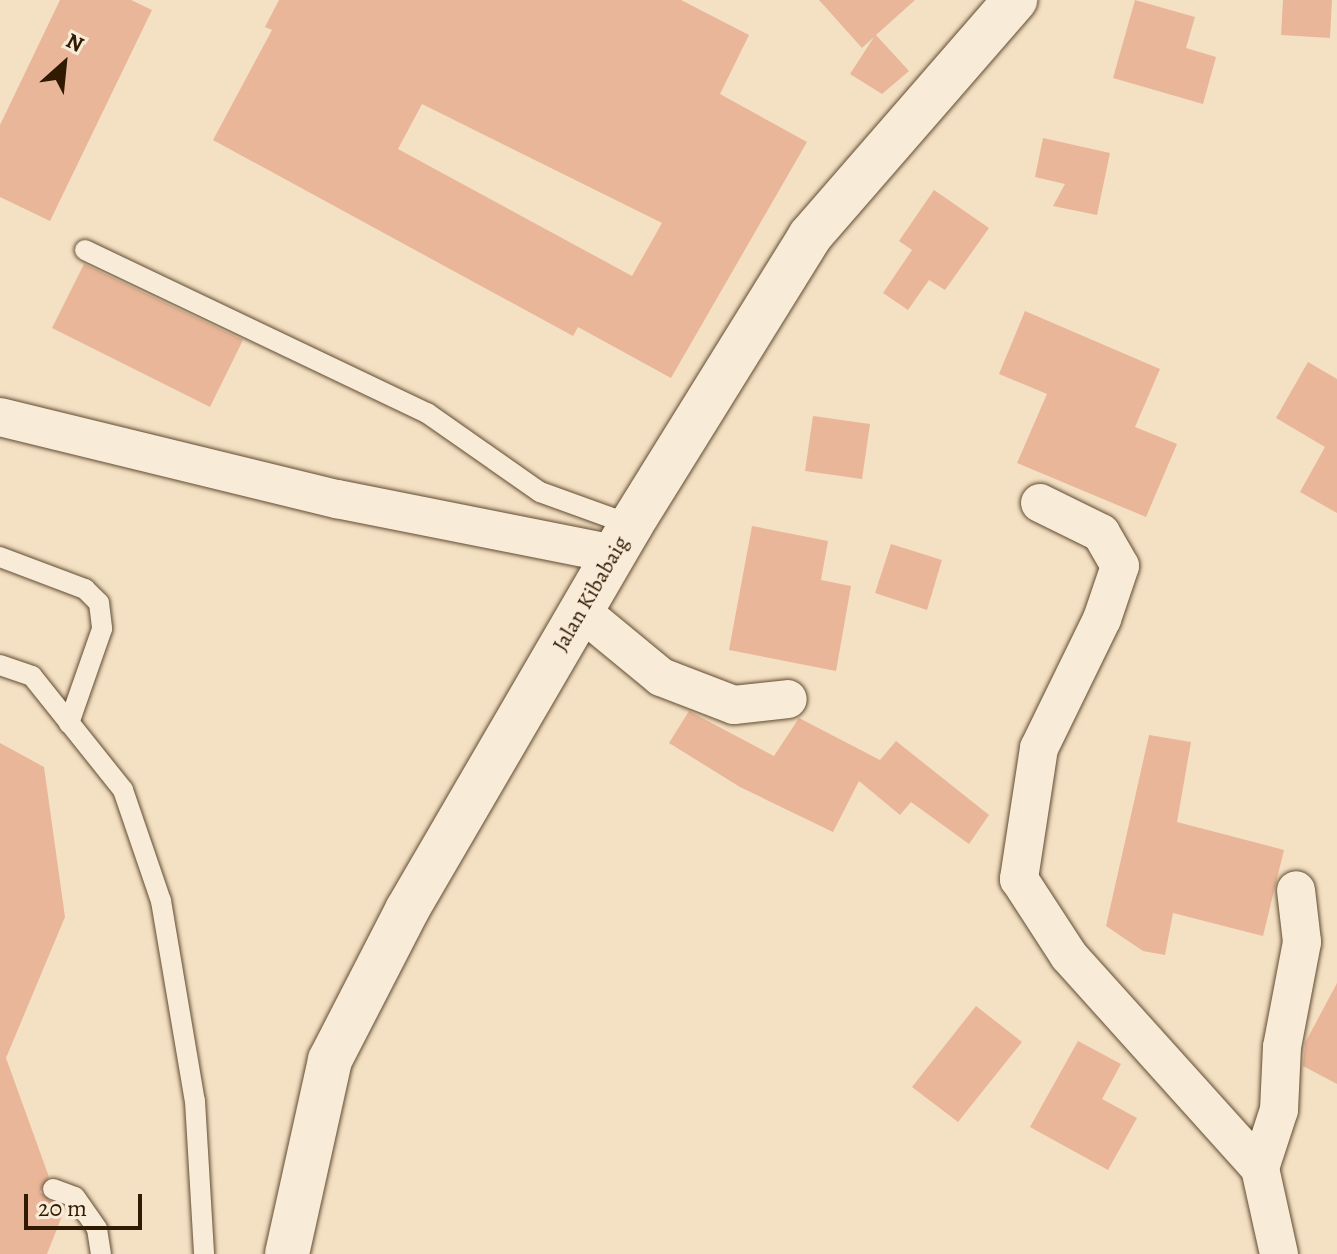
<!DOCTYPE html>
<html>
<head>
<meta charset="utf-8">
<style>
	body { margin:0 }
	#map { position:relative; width:1337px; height:1254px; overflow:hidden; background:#f4e0c3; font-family:Alegreya,serif }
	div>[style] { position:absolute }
	.building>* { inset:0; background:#eab699 }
	.roads { filter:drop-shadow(0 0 2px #614c32) drop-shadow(0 0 2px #614c32) }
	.service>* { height:20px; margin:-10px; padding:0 10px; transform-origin:10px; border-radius:10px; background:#f8ebd8 }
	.minor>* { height:38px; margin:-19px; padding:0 19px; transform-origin:19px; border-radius:19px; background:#f8ebd8 }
	.tertiary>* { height:44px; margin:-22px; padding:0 22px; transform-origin:22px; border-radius:22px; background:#f8ebd8 }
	span { translate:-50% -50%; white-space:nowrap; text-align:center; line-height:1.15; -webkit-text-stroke:6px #f8ebd8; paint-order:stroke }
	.street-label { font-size:22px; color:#301a01 }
	.north { position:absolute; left:24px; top:24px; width:80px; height:80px; -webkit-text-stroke:6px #f8ebd8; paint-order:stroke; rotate:27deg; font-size:22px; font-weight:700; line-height:32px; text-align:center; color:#301a01 }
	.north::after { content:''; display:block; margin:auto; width:28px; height:36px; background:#301a01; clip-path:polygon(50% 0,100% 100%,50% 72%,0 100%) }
	.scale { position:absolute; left:24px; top:1194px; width:118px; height:36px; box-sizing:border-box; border:4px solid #301a01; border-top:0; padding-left:10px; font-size:24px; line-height:28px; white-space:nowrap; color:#301a01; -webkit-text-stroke:6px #f8ebd8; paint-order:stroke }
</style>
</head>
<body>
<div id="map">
	<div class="building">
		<i style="clip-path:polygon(60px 0,131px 0,152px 10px,50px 221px,0 197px,0 125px)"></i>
		<i style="clip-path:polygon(evenodd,279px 0,681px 0,749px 35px,720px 94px,807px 142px,671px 378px,578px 327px,573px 336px,213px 140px,272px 30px,265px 27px,279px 0,422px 104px,662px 223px,632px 276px,398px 149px,422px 104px)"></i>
		<i style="clip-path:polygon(819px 0,915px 0,876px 35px,909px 71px,882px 94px,850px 74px,874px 37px,862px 48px)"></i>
		<i style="clip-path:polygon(1135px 0,1195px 17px,1186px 48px,1216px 57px,1203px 104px,1113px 78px)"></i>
		<i style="clip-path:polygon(1283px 0,1332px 0,1330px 38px,1281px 35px)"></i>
		<i style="clip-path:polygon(1043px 138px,1110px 153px,1097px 215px,1053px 206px,1065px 184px,1035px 177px)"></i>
		<i style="clip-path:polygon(934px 190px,989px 228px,945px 290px,929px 280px,908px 310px,883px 293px,912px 250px,899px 241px)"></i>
		<i style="clip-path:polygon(84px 264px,243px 340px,210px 407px,52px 328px)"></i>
		<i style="clip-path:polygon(1025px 311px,1160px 369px,1135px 427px,1177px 444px,1146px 517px,1017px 463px,1047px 394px,999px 374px)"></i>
		<i style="clip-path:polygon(1308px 362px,1337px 379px,1337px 513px,1300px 492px,1325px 447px,1276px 418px)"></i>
		<i style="clip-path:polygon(813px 416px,870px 424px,862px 479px,805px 471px)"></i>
		<i style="clip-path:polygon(752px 526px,828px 541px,821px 580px,851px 586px,836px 671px,729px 650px)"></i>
		<i style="clip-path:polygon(891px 544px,942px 560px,927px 610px,875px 593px)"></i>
		<i style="clip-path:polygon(689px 711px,774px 756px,799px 718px,880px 760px,896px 741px,989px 815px,969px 844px,911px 802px,900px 815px,859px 781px,833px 832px,740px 787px,669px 743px)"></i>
		<i style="clip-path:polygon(1149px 735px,1191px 742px,1177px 822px,1284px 850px,1263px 936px,1173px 913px,1165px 955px,1143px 951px,1106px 926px)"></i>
		<i style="clip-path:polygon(0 743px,44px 767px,65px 917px,6px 1058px,49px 1177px,40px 1192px,64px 1211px,47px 1254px,0 1254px)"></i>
		<i style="clip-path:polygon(1337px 983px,1337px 1084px,1303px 1066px,1305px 1043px)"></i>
		<i style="clip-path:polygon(976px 1006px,1022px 1042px,958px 1122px,912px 1087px)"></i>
		<i style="clip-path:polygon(1078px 1041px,1121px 1064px,1102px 1099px,1137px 1118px,1108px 1170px,1030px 1127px)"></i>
	</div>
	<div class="roads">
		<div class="service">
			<i style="left:85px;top:250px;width:379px;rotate:25.5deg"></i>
			<i style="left:427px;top:413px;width:138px;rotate:35deg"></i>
			<i style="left:540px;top:492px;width:97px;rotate:19.9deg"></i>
			<i style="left:0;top:557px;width:91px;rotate:20.6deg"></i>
			<i style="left:85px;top:589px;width:20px;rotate:45deg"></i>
			<i style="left:99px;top:603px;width:26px;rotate:83deg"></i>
			<i style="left:102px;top:629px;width:100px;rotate:109.3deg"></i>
			<i style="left:0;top:665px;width:34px;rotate:19deg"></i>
			<i style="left:32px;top:676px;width:146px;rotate:51.4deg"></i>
			<i style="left:123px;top:790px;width:117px;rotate:71.1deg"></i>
			<i style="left:161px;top:901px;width:203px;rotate:80.4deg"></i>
			<i style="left:195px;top:1101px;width:153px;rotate:86.6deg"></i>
			<i style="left:53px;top:1189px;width:23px;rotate:20deg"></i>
			<i style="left:75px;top:1197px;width:39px;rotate:55deg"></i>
			<i style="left:97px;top:1229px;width:25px;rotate:81deg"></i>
		</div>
		<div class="minor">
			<i style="left:0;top:417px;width:347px;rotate:13.7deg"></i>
			<i style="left:337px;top:499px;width:282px;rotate:11.2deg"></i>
			<i style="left:1040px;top:503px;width:68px;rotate:26.2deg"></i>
			<i style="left:1101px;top:533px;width:38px;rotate:60deg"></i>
			<i style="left:1120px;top:566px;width:56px;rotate:108.8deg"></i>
			<i style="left:1102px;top:619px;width:144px;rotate:116deg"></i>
			<i style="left:1039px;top:748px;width:133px;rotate:98.7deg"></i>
			<i style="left:1019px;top:879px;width:92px;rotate:57deg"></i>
			<i style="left:1069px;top:956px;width:285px;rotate:48deg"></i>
			<i style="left:581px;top:611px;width:104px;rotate:39.5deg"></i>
			<i style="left:661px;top:677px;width:78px;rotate:21deg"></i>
			<i style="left:734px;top:705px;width:54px;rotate:-6.3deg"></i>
			<i style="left:1279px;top:1254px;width:88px;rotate:-102.5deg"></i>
			<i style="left:1260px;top:1168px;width:61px;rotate:-71.9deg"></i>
			<i style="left:1279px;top:1110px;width:63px;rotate:-87.3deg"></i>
			<i style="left:1282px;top:1047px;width:107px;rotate:-79.2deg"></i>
			<i style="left:1302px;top:942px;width:52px;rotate:-96.6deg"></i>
		</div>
		<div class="tertiary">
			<i style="left:287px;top:1254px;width:199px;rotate:-77.5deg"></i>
			<i style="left:330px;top:1060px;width:169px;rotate:-62.8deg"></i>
			<i style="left:407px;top:910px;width:445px;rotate:-59.8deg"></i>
			<i style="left:631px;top:525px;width:340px;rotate:-58.2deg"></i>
			<i style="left:810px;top:236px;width:313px;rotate:-49deg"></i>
		</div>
	</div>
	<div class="street-label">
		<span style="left:591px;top:594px;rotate:-60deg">Jalan Kibabaig</span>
	</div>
	<div class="north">N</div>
	<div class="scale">20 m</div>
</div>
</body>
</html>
